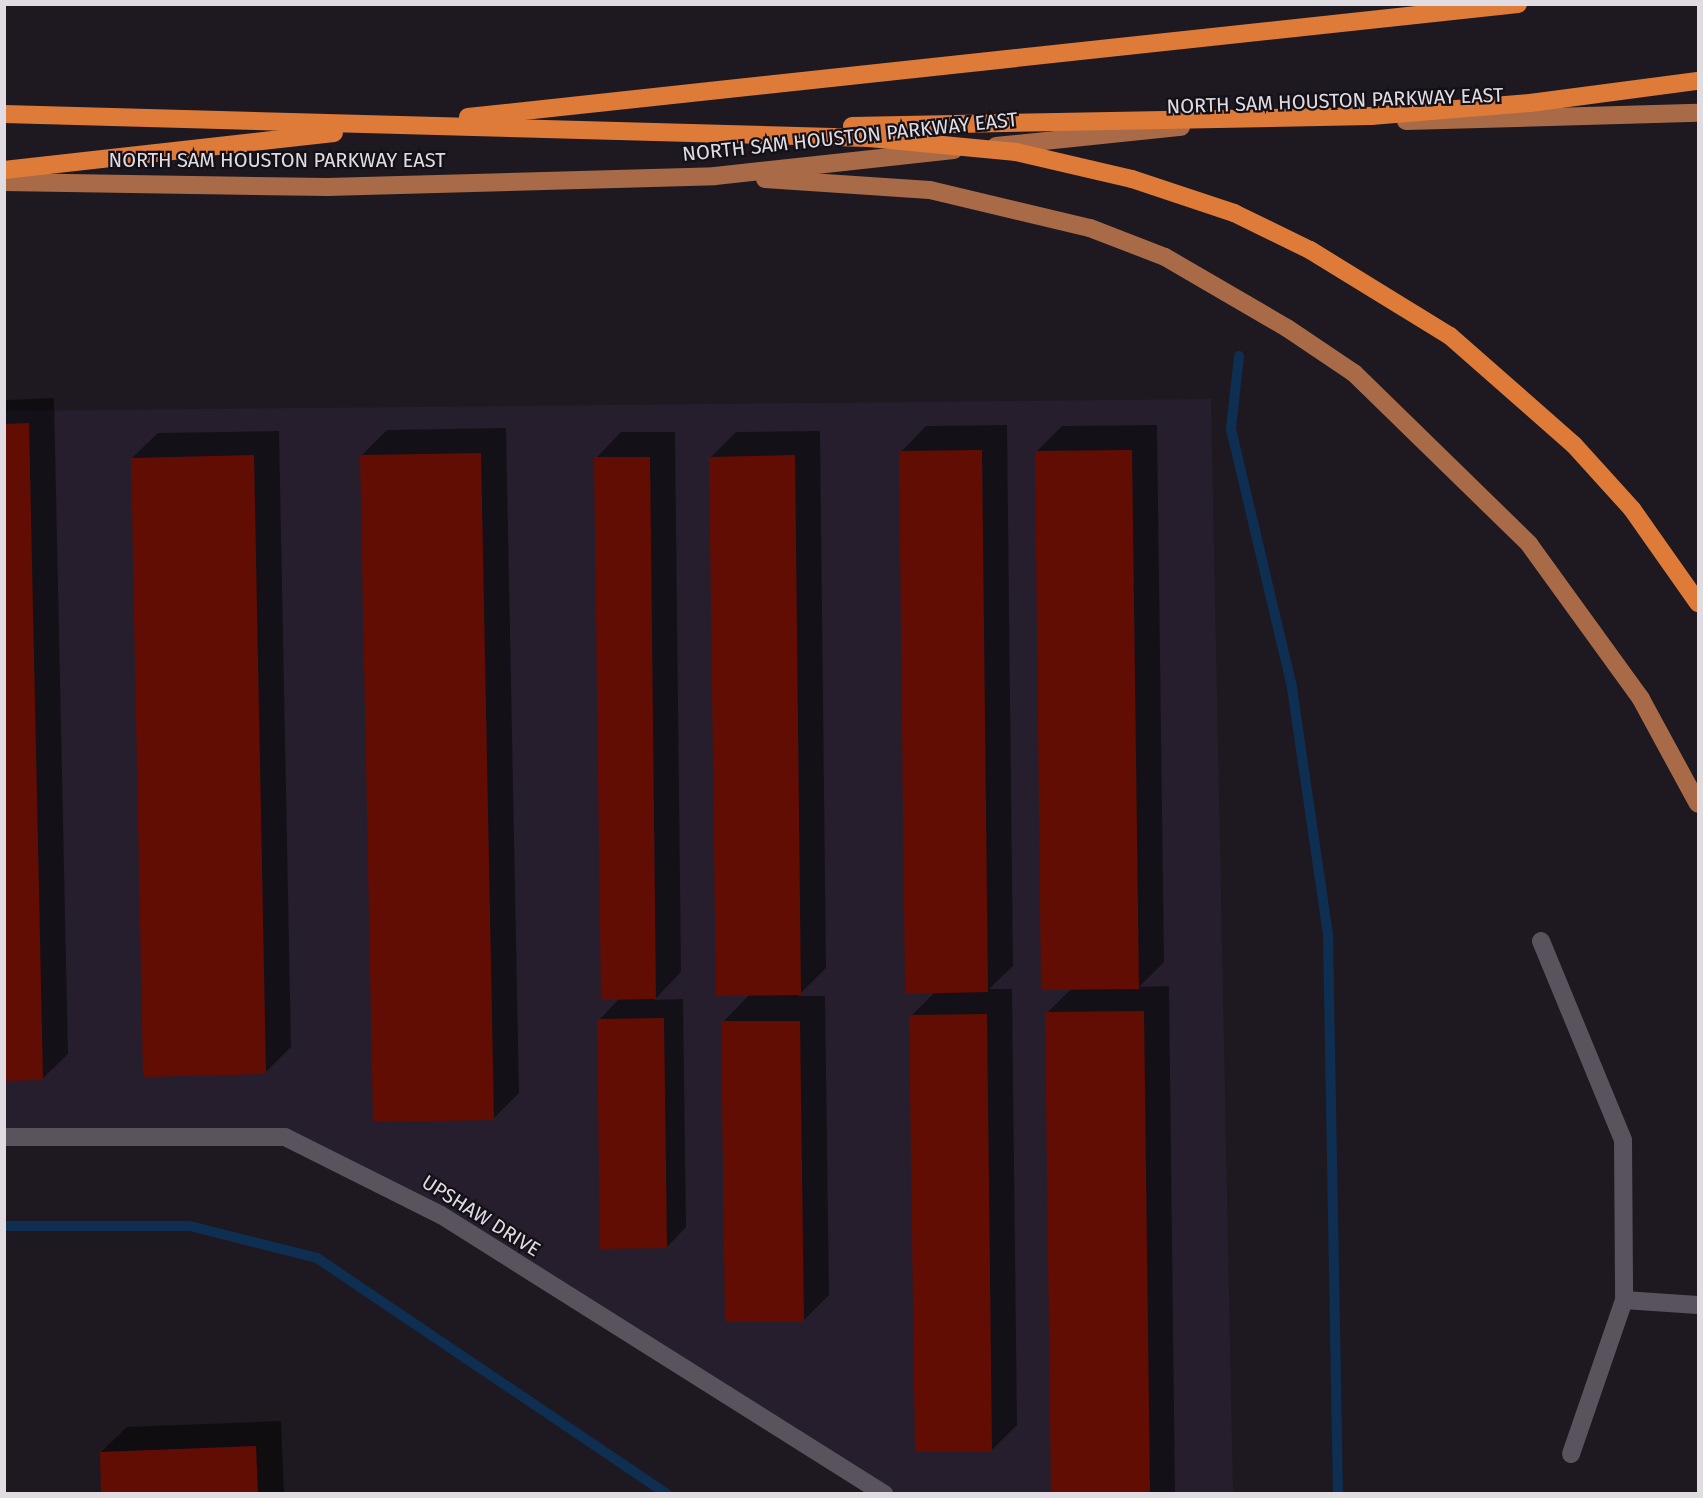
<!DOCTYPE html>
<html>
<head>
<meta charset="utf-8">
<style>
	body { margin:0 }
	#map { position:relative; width:1703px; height:1498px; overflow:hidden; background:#1e1921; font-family:"Fira Sans",sans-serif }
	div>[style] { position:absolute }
	.built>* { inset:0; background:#261e2c }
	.shadow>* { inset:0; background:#0007 }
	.stream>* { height:10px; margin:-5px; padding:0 5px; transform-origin:5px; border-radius:5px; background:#0e2f51 }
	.building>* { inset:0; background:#620d04 }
	.minor>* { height:18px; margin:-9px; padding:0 9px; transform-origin:9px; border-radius:9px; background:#58535c }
	.major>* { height:18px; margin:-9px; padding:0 9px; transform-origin:9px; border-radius:9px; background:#a96b47 }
	.highway>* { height:18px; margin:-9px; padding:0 9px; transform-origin:9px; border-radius:9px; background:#df7b39 }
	span { translate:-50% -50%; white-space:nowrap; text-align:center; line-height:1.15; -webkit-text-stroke:4.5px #141017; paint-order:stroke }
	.street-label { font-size:20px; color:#e0dce2 }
	.frame { position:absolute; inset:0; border:6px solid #e0dce2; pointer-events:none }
</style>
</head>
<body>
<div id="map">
	<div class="built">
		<i style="clip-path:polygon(1211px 399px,1233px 1493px,879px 1493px,441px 1215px,286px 1137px,5px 1137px,4px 411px)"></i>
	</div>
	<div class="shadow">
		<i style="clip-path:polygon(54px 398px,68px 1054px,42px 1079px,4px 1080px,4px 400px)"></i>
		<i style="clip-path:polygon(1007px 425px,1013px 966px,989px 989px,1012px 989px,1017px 1425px,992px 1450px,911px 1016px,935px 992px,901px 452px,926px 426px)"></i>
		<i style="clip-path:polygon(1157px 425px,1164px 962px,1139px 987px,1169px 986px,1175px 1494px,1053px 1494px,1047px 1013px,1072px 988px,1036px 452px,1062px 426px)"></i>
		<i style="clip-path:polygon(506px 428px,519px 1093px,494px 1118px,362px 455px,387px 430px)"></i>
		<i style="clip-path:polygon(279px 431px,291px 1047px,266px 1072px,132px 458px,158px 433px)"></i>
		<i style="clip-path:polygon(820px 431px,826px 968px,798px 996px,825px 996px,829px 1295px,804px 1320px,723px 1022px,750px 994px,711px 457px,736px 432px)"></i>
		<i style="clip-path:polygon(621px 432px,675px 432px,681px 972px,654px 1000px,683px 999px,686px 1227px,667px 1247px,599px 1020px,620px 998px,596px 458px)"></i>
		<i style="clip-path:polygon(281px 1421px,284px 1494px,103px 1494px,101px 1452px,127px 1427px)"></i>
	</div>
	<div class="stream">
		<i style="left:1239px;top:356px;width:73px;rotate:96.3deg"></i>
		<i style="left:1231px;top:429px;width:266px;rotate:76.7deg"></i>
		<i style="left:1292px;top:688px;width:250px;rotate:81.7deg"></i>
		<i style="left:1328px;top:935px;width:559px;rotate:88.98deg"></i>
		<i style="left:4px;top:1226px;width:186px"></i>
		<i style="left:190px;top:1226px;width:131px;rotate:14.1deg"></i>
		<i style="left:317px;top:1258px;width:422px;rotate:34deg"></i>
	</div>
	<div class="building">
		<i style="clip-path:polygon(29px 423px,43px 1080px,4px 1081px,4px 424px)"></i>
		<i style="clip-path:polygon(982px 450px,988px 992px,905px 994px,899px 451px)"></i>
		<i style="clip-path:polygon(1132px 450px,1139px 989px,1041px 990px,1035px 451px)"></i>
		<i style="clip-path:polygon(481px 453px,494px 1120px,373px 1122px,360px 455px)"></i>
		<i style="clip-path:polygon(254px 455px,266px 1074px,143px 1077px,131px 458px)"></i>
		<i style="clip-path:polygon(795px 455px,801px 995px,716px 996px,709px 457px)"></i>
		<i style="clip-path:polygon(594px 457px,650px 457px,656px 999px,601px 1000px)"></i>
		<i style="clip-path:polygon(1144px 1011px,1150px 1494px,1051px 1494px,1045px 1012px)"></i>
		<i style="clip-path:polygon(987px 1014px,992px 1452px,915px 1452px,909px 1015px)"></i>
		<i style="clip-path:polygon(664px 1018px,667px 1248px,600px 1249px,597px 1019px)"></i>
		<i style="clip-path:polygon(721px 1021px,800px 1021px,804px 1322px,725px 1322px)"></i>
		<i style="clip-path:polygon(256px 1446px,258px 1494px,101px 1494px,100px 1452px)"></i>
	</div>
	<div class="minor">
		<i style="left:1541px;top:941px;width:215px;rotate:67.6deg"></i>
		<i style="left:1623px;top:1140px;width:160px;rotate:89.6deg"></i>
		<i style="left:1624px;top:1300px;width:74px;rotate:3.9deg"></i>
		<i style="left:4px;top:1137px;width:281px"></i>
		<i style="left:285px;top:1137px;width:174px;rotate:26.6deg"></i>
		<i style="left:441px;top:1215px;width:524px;rotate:32.2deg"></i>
		<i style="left:1571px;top:1454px;width:163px;rotate:-71deg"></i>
	</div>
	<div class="major">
		<i style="left:1406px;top:121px;width:292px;rotate:-1.6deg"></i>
		<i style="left:996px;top:146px;width:186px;rotate:-5.9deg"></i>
		<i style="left:765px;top:179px;width:165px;rotate:3.8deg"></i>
		<i style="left:930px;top:190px;width:164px;rotate:13.4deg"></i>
		<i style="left:1090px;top:228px;width:80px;rotate:21.1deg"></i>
		<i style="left:1165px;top:257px;width:141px;rotate:30.2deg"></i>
		<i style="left:1287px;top:328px;width:81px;rotate:33.9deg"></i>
		<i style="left:1354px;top:373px;width:245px;rotate:44.3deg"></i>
		<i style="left:1529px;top:544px;width:191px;rotate:54.1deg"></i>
		<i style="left:1641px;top:699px;width:119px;rotate:61.5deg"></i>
		<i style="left:4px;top:182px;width:323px;rotate:0.9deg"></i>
		<i style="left:327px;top:187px;width:388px;rotate:-1.6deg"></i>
		<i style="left:715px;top:176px;width:240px;rotate:-6.2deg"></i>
	</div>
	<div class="highway">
		<i style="left:4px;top:114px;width:865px;rotate:1.59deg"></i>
		<i style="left:869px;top:138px;width:148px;rotate:5.4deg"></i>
		<i style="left:1016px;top:152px;width:119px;rotate:13.1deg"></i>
		<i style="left:1132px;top:179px;width:108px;rotate:18.4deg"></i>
		<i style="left:1234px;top:213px;width:85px;rotate:26deg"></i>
		<i style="left:1310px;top:250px;width:164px;rotate:31.6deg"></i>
		<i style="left:1450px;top:336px;width:165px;rotate:41.3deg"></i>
		<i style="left:1574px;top:445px;width:86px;rotate:47.8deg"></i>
		<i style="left:1632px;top:509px;width:115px;rotate:54.9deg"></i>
		<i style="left:468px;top:117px;width:1056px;rotate:-6.14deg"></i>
		<i style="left:852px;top:126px;width:519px;rotate:-1.1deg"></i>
		<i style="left:1371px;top:116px;width:160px;rotate:-4.7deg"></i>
		<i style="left:1530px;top:103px;width:169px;rotate:-7.5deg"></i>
		<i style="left:4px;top:170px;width:332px;rotate:-6.4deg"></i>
	</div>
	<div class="street-label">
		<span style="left:1335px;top:101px;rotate:-2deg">NORTH SAM HOUSTON PARKWAY EAST</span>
		<span style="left:850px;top:137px;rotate:-6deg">NORTH SAM HOUSTON PARKWAY EAST</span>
		<span style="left:277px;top:160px">NORTH SAM HOUSTON PARKWAY EAST</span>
		<span style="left:481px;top:1216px;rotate:32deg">UPSHAW DRIVE</span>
	</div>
	<div class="frame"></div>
</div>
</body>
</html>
